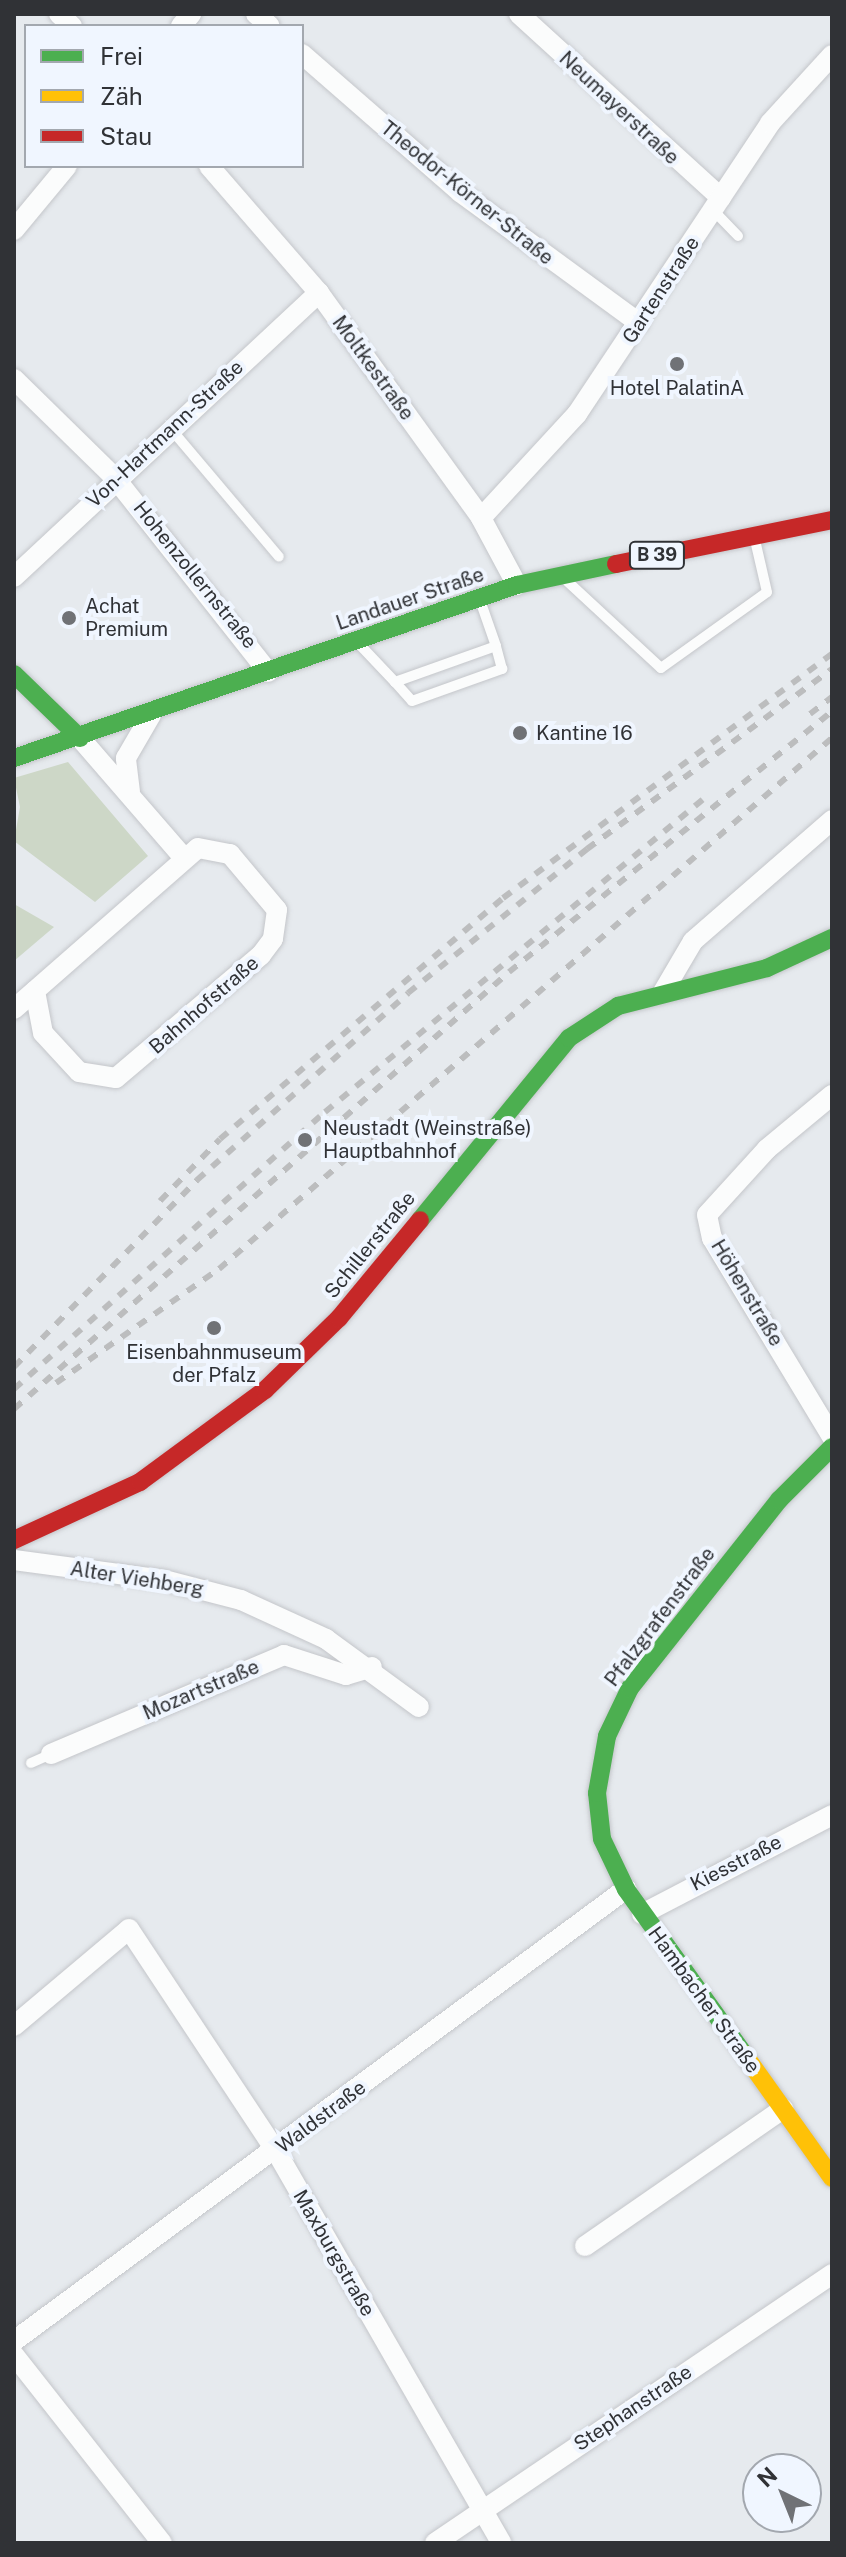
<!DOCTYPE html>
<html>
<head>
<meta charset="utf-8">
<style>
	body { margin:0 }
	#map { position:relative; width:846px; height:2557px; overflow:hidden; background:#e6eaee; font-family:"Public Sans",sans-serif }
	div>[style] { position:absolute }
	.green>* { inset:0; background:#cdd7c7 }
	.roads { filter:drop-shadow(0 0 2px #c4c6ca) drop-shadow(0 0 2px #c4c6ca) }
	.lane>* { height:10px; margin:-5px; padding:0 5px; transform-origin:5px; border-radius:5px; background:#fbfcfc }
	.street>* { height:20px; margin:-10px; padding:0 10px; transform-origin:10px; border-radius:10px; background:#fbfcfc }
	.fast>* { height:18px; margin:-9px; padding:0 9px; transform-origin:9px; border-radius:9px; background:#4caf50 }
	.slow>* { height:18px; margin:-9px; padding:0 9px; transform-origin:9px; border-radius:9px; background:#ffc107 }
	.jam>* { height:18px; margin:-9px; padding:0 9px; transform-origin:9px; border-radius:9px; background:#c62828 }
	.rail>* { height:6px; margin-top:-3px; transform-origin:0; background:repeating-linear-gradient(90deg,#bcbdbe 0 10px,transparent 0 20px) }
	.dots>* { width:22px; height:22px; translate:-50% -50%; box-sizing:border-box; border:4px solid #f0f6ff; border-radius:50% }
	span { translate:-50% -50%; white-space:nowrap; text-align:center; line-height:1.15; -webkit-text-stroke:8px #f0f6ff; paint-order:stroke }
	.shield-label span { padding:2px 6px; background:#f0f6ff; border:2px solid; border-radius:6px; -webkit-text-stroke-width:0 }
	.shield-label { font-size:18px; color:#303236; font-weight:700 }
	.street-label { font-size:20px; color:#303236 }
	.poi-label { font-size:20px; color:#303236 }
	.left { translate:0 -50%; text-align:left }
	.frame { position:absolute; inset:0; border:16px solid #303236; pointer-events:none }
	.legend { position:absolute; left:24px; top:24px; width:280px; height:144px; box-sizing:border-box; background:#f0f6ff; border:2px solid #a3a8af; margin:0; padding:10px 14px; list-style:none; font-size:24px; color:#303236 }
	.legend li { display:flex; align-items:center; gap:16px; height:40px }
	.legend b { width:40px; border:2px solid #a3a8af }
	.north { position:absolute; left:742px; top:2453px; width:80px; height:80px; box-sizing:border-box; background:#f0f6ff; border:2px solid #a3a8af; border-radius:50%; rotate:317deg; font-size:22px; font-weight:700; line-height:32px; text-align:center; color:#303236 }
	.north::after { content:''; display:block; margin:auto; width:28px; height:36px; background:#707276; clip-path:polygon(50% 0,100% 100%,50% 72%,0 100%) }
</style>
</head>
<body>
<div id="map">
	<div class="green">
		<i style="clip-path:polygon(68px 762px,148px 856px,95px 902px,14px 841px,20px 807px,14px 778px)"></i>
		<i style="clip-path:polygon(14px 904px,54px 927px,14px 961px)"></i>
	</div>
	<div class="roads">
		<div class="lane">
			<i style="left:713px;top:210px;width:36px;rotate:46deg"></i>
			<i style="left:171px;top:429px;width:167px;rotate:49.8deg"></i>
			<i style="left:567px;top:581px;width:128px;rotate:42.8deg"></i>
			<i style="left:661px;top:668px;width:130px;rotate:-35.6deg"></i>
			<i style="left:767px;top:592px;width:53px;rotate:-103deg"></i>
			<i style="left:360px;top:645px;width:51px;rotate:46.6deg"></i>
			<i style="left:395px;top:682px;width:107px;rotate:-19.6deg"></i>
			<i style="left:496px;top:646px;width:46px;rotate:-109.2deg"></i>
			<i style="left:395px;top:682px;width:25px;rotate:48deg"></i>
			<i style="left:412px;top:701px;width:96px;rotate:-19.6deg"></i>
			<i style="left:502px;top:669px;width:24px;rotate:-105deg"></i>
			<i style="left:31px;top:1763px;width:22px;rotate:-24deg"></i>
		</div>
		<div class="street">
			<i style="left:59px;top:14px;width:18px;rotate:43deg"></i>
			<i style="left:256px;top:14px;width:18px;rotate:41deg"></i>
			<i style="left:519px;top:14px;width:273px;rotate:42.3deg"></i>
			<i style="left:181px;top:26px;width:16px;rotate:-50deg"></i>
			<i style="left:302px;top:54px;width:210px;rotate:41.1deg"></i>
			<i style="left:460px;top:192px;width:222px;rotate:36.2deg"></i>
			<i style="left:209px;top:166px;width:168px;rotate:49.1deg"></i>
			<i style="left:319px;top:293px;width:277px;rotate:54.2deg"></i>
			<i style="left:481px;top:518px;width:76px;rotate:61.8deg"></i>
			<i style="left:14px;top:230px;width:83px;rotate:-50.4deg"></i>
			<i style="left:14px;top:379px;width:141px;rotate:44.4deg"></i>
			<i style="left:115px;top:478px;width:247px;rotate:51.7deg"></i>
			<i style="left:481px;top:518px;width:142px;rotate:-47.3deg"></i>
			<i style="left:577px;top:414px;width:349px;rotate:-56.4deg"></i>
			<i style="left:770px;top:123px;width:92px;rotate:-47.6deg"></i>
			<i style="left:14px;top:577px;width:417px;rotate:-43deg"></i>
			<i style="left:80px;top:738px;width:157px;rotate:49.1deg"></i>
			<i style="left:130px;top:792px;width:34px;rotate:-97deg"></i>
			<i style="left:126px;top:758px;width:50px;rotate:-59.8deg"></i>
			<i style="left:663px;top:992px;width:59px;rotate:-59.5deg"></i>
			<i style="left:693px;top:941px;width:184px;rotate:-41deg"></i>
			<i style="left:14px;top:1009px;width:244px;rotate:-41.2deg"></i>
			<i style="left:198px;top:848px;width:33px;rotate:11deg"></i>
			<i style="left:230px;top:854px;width:73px;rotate:50deg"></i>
			<i style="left:277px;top:910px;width:29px;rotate:98deg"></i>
			<i style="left:273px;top:939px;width:20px;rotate:127deg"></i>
			<i style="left:261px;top:955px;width:190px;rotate:139.7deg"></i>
			<i style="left:116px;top:1078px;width:37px;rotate:-171deg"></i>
			<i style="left:79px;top:1072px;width:53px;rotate:-132.7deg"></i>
			<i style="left:43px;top:1033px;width:43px;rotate:-100.8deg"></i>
			<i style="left:832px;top:1095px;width:85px;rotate:140.3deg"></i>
			<i style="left:767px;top:1149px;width:89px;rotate:132.3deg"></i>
			<i style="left:707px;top:1215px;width:24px;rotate:78deg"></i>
			<i style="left:712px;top:1238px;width:232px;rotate:58.9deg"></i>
			<i style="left:14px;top:1560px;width:151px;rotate:7.6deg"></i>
			<i style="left:164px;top:1580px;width:80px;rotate:14.6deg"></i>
			<i style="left:241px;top:1600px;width:94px;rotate:24.6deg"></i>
			<i style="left:326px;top:1639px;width:115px;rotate:36.2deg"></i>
			<i style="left:51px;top:1754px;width:253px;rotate:-23deg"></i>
			<i style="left:284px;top:1655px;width:65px;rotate:17.9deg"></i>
			<i style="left:346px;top:1675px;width:27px;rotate:-17deg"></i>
			<i style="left:642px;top:1914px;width:214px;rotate:-27.5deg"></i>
			<i style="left:14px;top:2026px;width:150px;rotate:-40.1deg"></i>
			<i style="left:129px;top:1929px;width:266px;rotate:56.5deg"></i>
			<i style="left:276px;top:2151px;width:452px;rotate:60.1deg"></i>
			<i style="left:585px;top:2246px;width:241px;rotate:-34.7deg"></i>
			<i style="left:14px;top:2341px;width:761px;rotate:-36.45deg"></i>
			<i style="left:14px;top:2355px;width:239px;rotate:51.8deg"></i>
			<i style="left:435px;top:2543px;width:480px;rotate:-34.1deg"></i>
		</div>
		<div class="fast">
			<i style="left:14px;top:674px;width:92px;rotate:44.1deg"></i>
			<i style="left:14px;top:758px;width:532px;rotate:-18.98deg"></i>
			<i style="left:517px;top:585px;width:101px;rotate:-12deg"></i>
			<i style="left:420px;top:1220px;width:235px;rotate:-50.7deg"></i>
			<i style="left:569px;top:1038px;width:59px;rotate:-33.1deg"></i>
			<i style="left:618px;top:1006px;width:154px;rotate:-14.3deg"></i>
			<i style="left:767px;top:968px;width:72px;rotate:-24.8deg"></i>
			<i style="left:744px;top:2054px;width:203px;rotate:-125.6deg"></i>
			<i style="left:626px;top:1889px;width:55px;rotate:-115.6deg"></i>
			<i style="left:602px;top:1839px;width:46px;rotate:-96.2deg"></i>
			<i style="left:597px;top:1793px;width:58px;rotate:-80deg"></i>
			<i style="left:607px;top:1736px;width:53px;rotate:-64.4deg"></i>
			<i style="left:630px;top:1688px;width:240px;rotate:-51.6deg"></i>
			<i style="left:779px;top:1500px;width:75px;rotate:-45deg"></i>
		</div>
		<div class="slow">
			<i style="left:744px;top:2054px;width:152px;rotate:54.6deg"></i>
		</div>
		<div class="jam">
			<i style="left:616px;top:564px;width:220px;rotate:-11.5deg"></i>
			<i style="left:14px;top:1540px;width:139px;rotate:-24.7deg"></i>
			<i style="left:140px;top:1482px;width:155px;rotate:-36.4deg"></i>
			<i style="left:265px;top:1390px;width:103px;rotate:-44.2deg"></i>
			<i style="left:339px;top:1318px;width:127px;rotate:-50.4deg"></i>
		</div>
	</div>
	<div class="rail">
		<i style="left:810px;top:714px;width:28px;rotate:-38deg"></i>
		<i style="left:160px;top:1201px;width:86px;rotate:-45.9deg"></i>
		<i style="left:220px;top:1139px;width:372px;rotate:-40.4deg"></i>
		<i style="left:503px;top:898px;width:410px;rotate:-36.6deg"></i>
		<i style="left:14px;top:1367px;width:262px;rotate:-45.6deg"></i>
		<i style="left:197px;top:1180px;width:282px;rotate:-41.5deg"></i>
		<i style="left:408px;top:993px;width:230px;rotate:-38.8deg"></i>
		<i style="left:587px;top:849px;width:304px;rotate:-36.3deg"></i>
		<i style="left:56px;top:1383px;width:199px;rotate:-35deg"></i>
		<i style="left:219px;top:1269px;width:811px;rotate:-40.9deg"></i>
		<i style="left:14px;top:1389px;width:416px;rotate:-41.7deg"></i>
		<i style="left:325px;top:1112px;width:496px;rotate:-39.6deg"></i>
		<i style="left:14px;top:1409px;width:660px;rotate:-41.44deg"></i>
		<i style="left:509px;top:972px;width:415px;rotate:-38.9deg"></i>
	</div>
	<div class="dots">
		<i style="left:677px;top:364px;background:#707276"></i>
		<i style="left:69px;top:618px;background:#707276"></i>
		<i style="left:520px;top:733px;background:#707276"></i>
		<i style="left:305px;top:1140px;background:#707276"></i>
		<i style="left:214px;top:1328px;background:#707276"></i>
	</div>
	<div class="shield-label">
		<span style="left:657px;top:555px">B 39</span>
	</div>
	<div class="street-label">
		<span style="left:619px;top:108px;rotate:43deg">Neumayerstraße</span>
		<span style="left:467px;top:193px;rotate:39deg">Theodor-Körner-Straße</span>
		<span style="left:661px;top:290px;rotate:-57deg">Gartenstraße</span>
		<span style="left:373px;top:368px;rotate:54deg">Moltkestraße</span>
		<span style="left:165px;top:434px;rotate:-43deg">Von-Hartmann-Straße</span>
		<span style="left:195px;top:575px;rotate:51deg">Hohenzollernstraße</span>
		<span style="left:410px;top:599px;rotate:-19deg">Landauer Straße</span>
		<span style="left:204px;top:1005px;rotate:-41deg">Bahnhofstraße</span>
		<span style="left:370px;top:1245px;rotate:-51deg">Schillerstraße</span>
		<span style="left:747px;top:1293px;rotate:59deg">Höhenstraße</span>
		<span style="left:137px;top:1579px;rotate:9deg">Alter Viehberg</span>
		<span style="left:660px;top:1617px;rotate:-53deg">Pfalzgrafenstraße</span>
		<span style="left:201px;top:1690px;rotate:-23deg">Mozartstraße</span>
		<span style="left:736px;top:1863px;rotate:-27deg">Kiesstraße</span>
		<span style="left:704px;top:2000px;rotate:54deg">Hambacher Straße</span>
		<span style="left:321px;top:2117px;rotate:-37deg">Waldstraße</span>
		<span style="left:334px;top:2253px;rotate:60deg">Maxburgstraße</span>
		<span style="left:633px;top:2408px;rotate:-34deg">Stephanstraße</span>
	</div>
	<div class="poi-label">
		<span style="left:677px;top:388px">Hotel PalatinA</span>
		<span class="left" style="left:85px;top:618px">Achat<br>Premium</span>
		<span class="left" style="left:536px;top:733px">Kantine 16</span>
		<span class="left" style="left:323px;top:1140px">Neustadt (Weinstraße)<br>Hauptbahnhof</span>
		<span style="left:214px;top:1364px">Eisenbahnmuseum<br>der Pfalz</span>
	</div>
	<div class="frame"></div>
	<ul class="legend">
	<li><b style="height:10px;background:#4caf50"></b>Frei</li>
	<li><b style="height:10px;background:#ffc107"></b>Zäh</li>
	<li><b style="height:10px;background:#c62828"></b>Stau</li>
	</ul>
	<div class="north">N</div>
</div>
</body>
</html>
